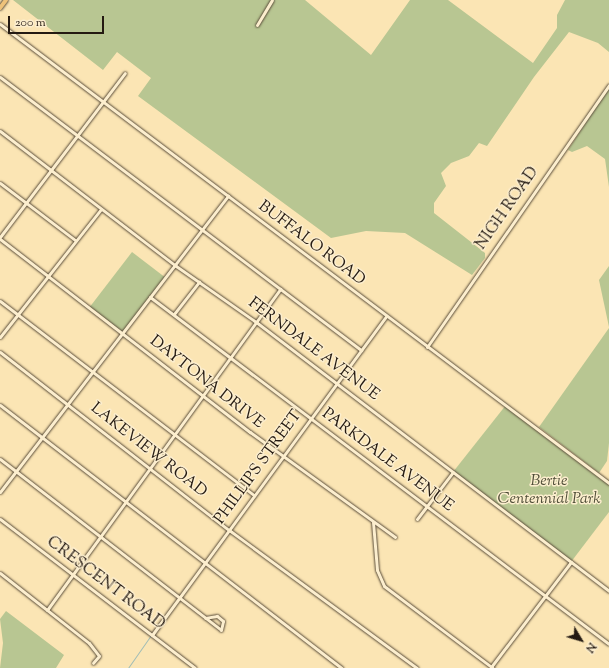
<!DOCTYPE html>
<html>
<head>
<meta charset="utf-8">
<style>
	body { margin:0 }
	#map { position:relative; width:609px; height:668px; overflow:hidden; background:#fbe5b4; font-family:"Sorts Mill Goudy",serif }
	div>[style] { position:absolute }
	.green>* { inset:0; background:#b8c692 }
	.stream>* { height:1px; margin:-0.5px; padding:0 0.5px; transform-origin:0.5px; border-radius:0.5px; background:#a1bdb6 }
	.roads { filter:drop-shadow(0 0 1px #5a4d3a) drop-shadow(0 0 1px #5a4d3a) }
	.minor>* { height:3px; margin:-1.5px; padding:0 1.5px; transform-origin:1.5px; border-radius:1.5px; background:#fceece }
	.major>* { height:4px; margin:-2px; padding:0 2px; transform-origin:2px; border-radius:2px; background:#eec27a }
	span { translate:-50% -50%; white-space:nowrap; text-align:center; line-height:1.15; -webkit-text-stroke:3px #fceece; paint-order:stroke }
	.street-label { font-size:16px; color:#241a12 }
	.park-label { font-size:16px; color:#504e38; font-style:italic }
	.north { position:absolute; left:561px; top:620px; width:40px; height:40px; -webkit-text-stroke:3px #fceece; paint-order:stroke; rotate:128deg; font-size:11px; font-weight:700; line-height:16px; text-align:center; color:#241a12 }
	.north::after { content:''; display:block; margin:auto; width:14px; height:18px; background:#241a12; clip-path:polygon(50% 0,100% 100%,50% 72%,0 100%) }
	.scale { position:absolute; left:8px; top:16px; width:96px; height:18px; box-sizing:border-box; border:2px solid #241a12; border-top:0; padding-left:5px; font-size:12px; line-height:14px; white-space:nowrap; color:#241a12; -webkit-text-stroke:3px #fceece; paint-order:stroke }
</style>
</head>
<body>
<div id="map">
	<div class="green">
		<i style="clip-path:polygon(13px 0,305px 0,371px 55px,410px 0,448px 0,533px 63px,557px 28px,557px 15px,565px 0,609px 0,609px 52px,598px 43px,569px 32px,534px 77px,487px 146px,479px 143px,469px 156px,451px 163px,441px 173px,446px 186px,434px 203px,434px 213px,485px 253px,485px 258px,472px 275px,405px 233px,366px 231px,331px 238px,138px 96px,151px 78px,117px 52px,103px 70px)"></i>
		<i style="clip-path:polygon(609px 87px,609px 187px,605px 159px,587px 146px,572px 152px,568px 150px)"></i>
		<i style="clip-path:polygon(132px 252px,166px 278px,122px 333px,89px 308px)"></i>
		<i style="clip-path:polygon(609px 266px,609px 327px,599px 280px)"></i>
		<i style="clip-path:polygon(609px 328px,609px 443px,607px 461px,599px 473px,539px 427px)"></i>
		<i style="clip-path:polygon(506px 405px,609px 483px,609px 512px,571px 562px,453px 472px)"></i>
		<i style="clip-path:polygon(6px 611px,64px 655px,56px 668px,0 668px,3px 643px,0 619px)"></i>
	</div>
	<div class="stream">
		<i style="left:128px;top:668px;width:40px;rotate:-55.1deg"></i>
	</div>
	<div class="roads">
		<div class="minor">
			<i style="left:0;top:24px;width:763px;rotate:37.01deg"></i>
			<i style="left:257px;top:25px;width:29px;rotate:-59deg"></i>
			<i style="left:0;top:77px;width:453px;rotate:37.1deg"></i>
			<i style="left:0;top:131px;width:222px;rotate:37.5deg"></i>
			<i style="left:176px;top:266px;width:98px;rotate:35deg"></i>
			<i style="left:256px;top:322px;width:444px;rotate:37.3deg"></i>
			<i style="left:0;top:183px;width:94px;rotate:37.2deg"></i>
			<i style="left:0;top:237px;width:206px;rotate:-52.7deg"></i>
			<i style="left:0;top:239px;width:316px;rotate:37.7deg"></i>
			<i style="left:250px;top:432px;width:179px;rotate:35.9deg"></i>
			<i style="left:150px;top:297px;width:575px;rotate:37.09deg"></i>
			<i style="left:0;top:301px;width:320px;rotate:37.4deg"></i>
			<i style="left:174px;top:314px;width:41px;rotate:-52deg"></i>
			<i style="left:0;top:337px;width:163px;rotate:-51.7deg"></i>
			<i style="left:427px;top:347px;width:319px;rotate:-55.2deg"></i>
			<i style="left:0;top:352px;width:290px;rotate:37.9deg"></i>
			<i style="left:229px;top:530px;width:233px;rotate:36.3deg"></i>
			<i style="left:0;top:405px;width:431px;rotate:37.6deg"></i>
			<i style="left:0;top:459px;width:279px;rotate:37.7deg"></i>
			<i style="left:221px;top:630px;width:9px;rotate:-77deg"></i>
			<i style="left:223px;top:621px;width:8px;rotate:-140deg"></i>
			<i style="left:217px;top:616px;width:12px;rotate:171deg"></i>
			<i style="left:0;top:492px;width:374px;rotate:-52.4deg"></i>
			<i style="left:0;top:519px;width:245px;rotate:37.4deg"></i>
			<i style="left:417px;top:519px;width:59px;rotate:-52.5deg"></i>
			<i style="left:373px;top:522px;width:48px;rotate:85.2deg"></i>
			<i style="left:377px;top:570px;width:17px;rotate:66deg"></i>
			<i style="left:384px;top:586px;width:136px;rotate:37deg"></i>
			<i style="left:0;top:573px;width:113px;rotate:38.2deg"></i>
			<i style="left:89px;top:643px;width:16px;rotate:52deg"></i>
			<i style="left:99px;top:656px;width:9px;rotate:131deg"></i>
			<i style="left:47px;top:610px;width:397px;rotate:-54deg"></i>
			<i style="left:152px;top:635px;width:396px;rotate:-53.7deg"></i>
			<i style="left:491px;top:667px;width:132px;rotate:-52.7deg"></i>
		</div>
		<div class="major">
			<i style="left:0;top:8px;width:10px;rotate:-53deg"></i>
		</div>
	</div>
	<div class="street-label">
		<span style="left:508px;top:209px;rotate:-55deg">NIGH ROAD</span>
		<span style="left:311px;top:244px;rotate:37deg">BUFFALO ROAD</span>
		<span style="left:313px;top:350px;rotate:37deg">FERNDALE AVENUE</span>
		<span style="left:206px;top:383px;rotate:38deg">DAYTONA DRIVE</span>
		<span style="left:148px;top:451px;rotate:38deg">LAKEVIEW ROAD</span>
		<span style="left:387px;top:461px;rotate:37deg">PARKDALE AVENUE</span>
		<span style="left:259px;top:468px;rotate:-54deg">PHILLIPS STREET</span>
		<span style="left:105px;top:584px;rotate:37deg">CRESCENT ROAD</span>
	</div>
	<div class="park-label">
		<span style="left:549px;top:491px">Bertie<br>Centennial Park</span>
	</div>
	<div class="north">N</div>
	<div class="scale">200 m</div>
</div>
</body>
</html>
